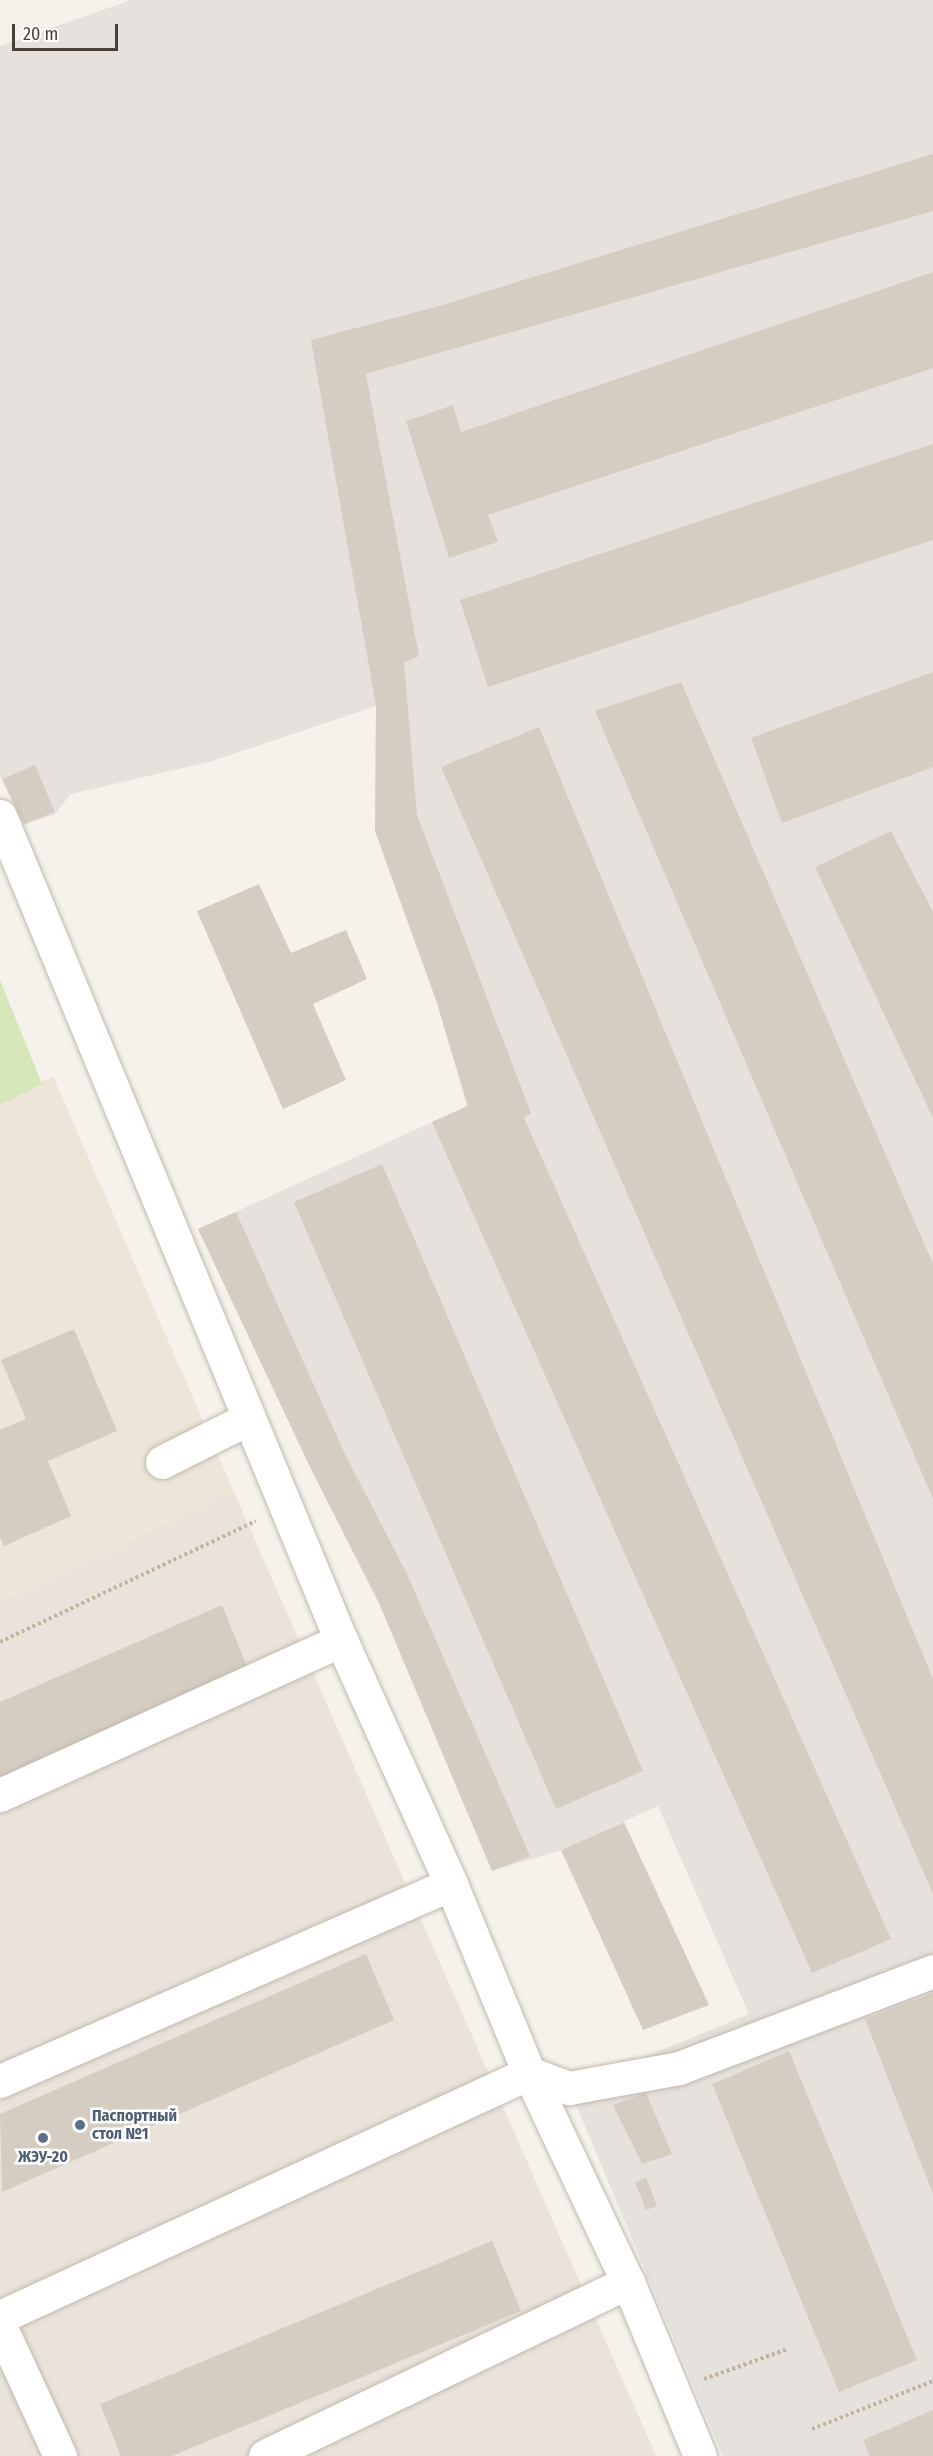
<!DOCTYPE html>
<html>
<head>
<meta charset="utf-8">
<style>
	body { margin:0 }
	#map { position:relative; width:933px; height:2456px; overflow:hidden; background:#f5f2ec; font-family:"Fira Sans Condensed",sans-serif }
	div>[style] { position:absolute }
	.residential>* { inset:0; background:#e9e3db }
	.industrial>* { inset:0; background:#e5e1dd }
	.education>* { inset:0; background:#ede5d7 }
	.green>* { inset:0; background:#d5e6b8 }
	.building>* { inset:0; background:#d6cdc2 }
	.path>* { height:4px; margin-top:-2px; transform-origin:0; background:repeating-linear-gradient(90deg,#c1b4a1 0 3px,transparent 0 6px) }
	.roads { filter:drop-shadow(0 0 2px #c0b9af) drop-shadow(0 0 2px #c0b9af) }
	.minor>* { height:33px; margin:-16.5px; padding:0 16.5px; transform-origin:16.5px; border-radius:16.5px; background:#fff }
	.dots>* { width:16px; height:16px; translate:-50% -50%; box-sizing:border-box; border:3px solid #fff; border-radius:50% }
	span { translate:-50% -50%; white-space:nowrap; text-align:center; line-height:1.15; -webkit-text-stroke:5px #fff; paint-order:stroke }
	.service-label { font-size:16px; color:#4e5e75; font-weight:700 }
	.left { translate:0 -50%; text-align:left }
	.scale { position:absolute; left:12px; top:24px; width:106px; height:27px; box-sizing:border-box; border:3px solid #49423a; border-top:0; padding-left:8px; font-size:18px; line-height:21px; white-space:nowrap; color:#49423a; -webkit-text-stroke:4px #fff; paint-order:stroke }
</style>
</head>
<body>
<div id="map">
	<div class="residential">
		<i style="clip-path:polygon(234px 1492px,656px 2456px,0 2456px,0 1603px)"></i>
	</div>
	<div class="industrial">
		<i style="clip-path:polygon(131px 0,933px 0,933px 2456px,723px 2456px,569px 2088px,749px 2014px,658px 1806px,561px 1850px,492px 1871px,379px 1603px,309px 1465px,198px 1229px,467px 1106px,437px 1003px,375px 831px,376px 706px,209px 762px,71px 794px,55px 814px,24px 825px,0 776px,0 46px)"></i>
	</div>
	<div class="education">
		<i style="clip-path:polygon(53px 1076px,234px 1492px,0 1603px,0 1100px)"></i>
	</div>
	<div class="green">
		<i style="clip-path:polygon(0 980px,42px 1084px,0 1105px)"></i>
	</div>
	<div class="building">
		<i style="clip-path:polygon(933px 154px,933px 211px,366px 374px,419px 656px,404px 663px,417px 815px,531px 1113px,524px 1118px,891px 1939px,812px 1973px,432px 1122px,468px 1106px,437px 1003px,375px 831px,376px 706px,311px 340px,439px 306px)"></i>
		<i style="clip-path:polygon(933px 272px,933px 368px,488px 515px,498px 542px,449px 558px,406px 421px,453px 405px,461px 432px)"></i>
		<i style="clip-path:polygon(933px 444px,933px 540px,488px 687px,460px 600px)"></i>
		<i style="clip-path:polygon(933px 672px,933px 767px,782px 823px,751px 738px)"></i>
		<i style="clip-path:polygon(681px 682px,933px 1264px,933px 1499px,595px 711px)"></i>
		<i style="clip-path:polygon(539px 727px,933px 1679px,933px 1894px,441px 767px)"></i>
		<i style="clip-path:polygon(35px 765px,55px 812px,24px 824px,2px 779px)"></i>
		<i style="clip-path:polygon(891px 831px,933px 912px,933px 1118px,815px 867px)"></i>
		<i style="clip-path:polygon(259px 884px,291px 953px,346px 930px,367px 979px,313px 1004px,346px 1080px,283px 1109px,197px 911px)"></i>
		<i style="clip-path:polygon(382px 1164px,643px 1771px,556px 1809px,294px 1202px)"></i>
		<i style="clip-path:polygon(236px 1212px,344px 1452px,407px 1574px,530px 1856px,492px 1871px,379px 1603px,309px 1465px,198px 1229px)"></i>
		<i style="clip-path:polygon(74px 1329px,117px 1431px,48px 1461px,71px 1516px,4px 1546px,0 1537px,0 1430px,26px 1419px,1px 1360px)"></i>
		<i style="clip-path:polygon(222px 1605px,249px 1671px,0 1778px,0 1702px)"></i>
		<i style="clip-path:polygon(624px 1822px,709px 2005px,643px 2030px,561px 1850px)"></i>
		<i style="clip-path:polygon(366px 1954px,394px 2020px,2px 2192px,0 2114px)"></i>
		<i style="clip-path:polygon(933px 1993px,933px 2194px,865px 2019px)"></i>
		<i style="clip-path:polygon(789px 2051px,917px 2360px,839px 2392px,712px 2084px)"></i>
		<i style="clip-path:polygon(646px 2093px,672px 2154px,642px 2164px,613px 2105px)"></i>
		<i style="clip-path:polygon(646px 2177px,657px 2206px,646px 2210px,635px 2182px)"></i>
		<i style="clip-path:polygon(492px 2241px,521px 2311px,172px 2456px,121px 2456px,100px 2404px)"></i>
		<i style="clip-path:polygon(933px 2410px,933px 2456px,870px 2456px,863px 2440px)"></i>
	</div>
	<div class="path">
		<i style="left:0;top:1642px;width:283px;rotate:-25.3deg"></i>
		<i style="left:704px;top:2379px;width:89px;rotate:-19.7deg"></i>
		<i style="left:812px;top:2429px;width:130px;rotate:-21.6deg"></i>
	</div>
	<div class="roads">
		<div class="minor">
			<i style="left:0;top:816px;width:892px;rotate:67.52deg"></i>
			<i style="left:341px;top:1640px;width:268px;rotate:65.7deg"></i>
			<i style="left:451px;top:1884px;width:204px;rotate:67.6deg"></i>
			<i style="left:529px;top:2073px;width:231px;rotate:64.7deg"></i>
			<i style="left:628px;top:2282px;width:188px;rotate:67.5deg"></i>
			<i style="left:162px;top:1462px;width:97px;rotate:-26.8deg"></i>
			<i style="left:0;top:1795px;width:375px;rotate:-24.4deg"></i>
			<i style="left:0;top:2081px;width:492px;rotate:-23.6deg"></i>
			<i style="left:0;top:2317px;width:583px;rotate:-24.76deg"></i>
			<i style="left:529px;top:2073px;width:43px;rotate:20.6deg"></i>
			<i style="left:569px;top:2088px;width:112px;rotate:-10.3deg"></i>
			<i style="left:679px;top:2068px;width:272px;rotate:-20.9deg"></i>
			<i style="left:0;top:2326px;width:143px;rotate:65.2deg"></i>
			<i style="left:265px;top:2456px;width:403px;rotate:-25.6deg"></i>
		</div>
	</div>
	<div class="dots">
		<i style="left:80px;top:2125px;background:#5c6f8a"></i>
		<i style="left:43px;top:2138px;background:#5c6f8a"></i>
	</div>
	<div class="service-label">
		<span class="left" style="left:92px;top:2125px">Паспортный<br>стол №1</span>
		<span style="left:43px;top:2157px">ЖЭУ-20</span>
	</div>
	<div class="scale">20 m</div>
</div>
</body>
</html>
